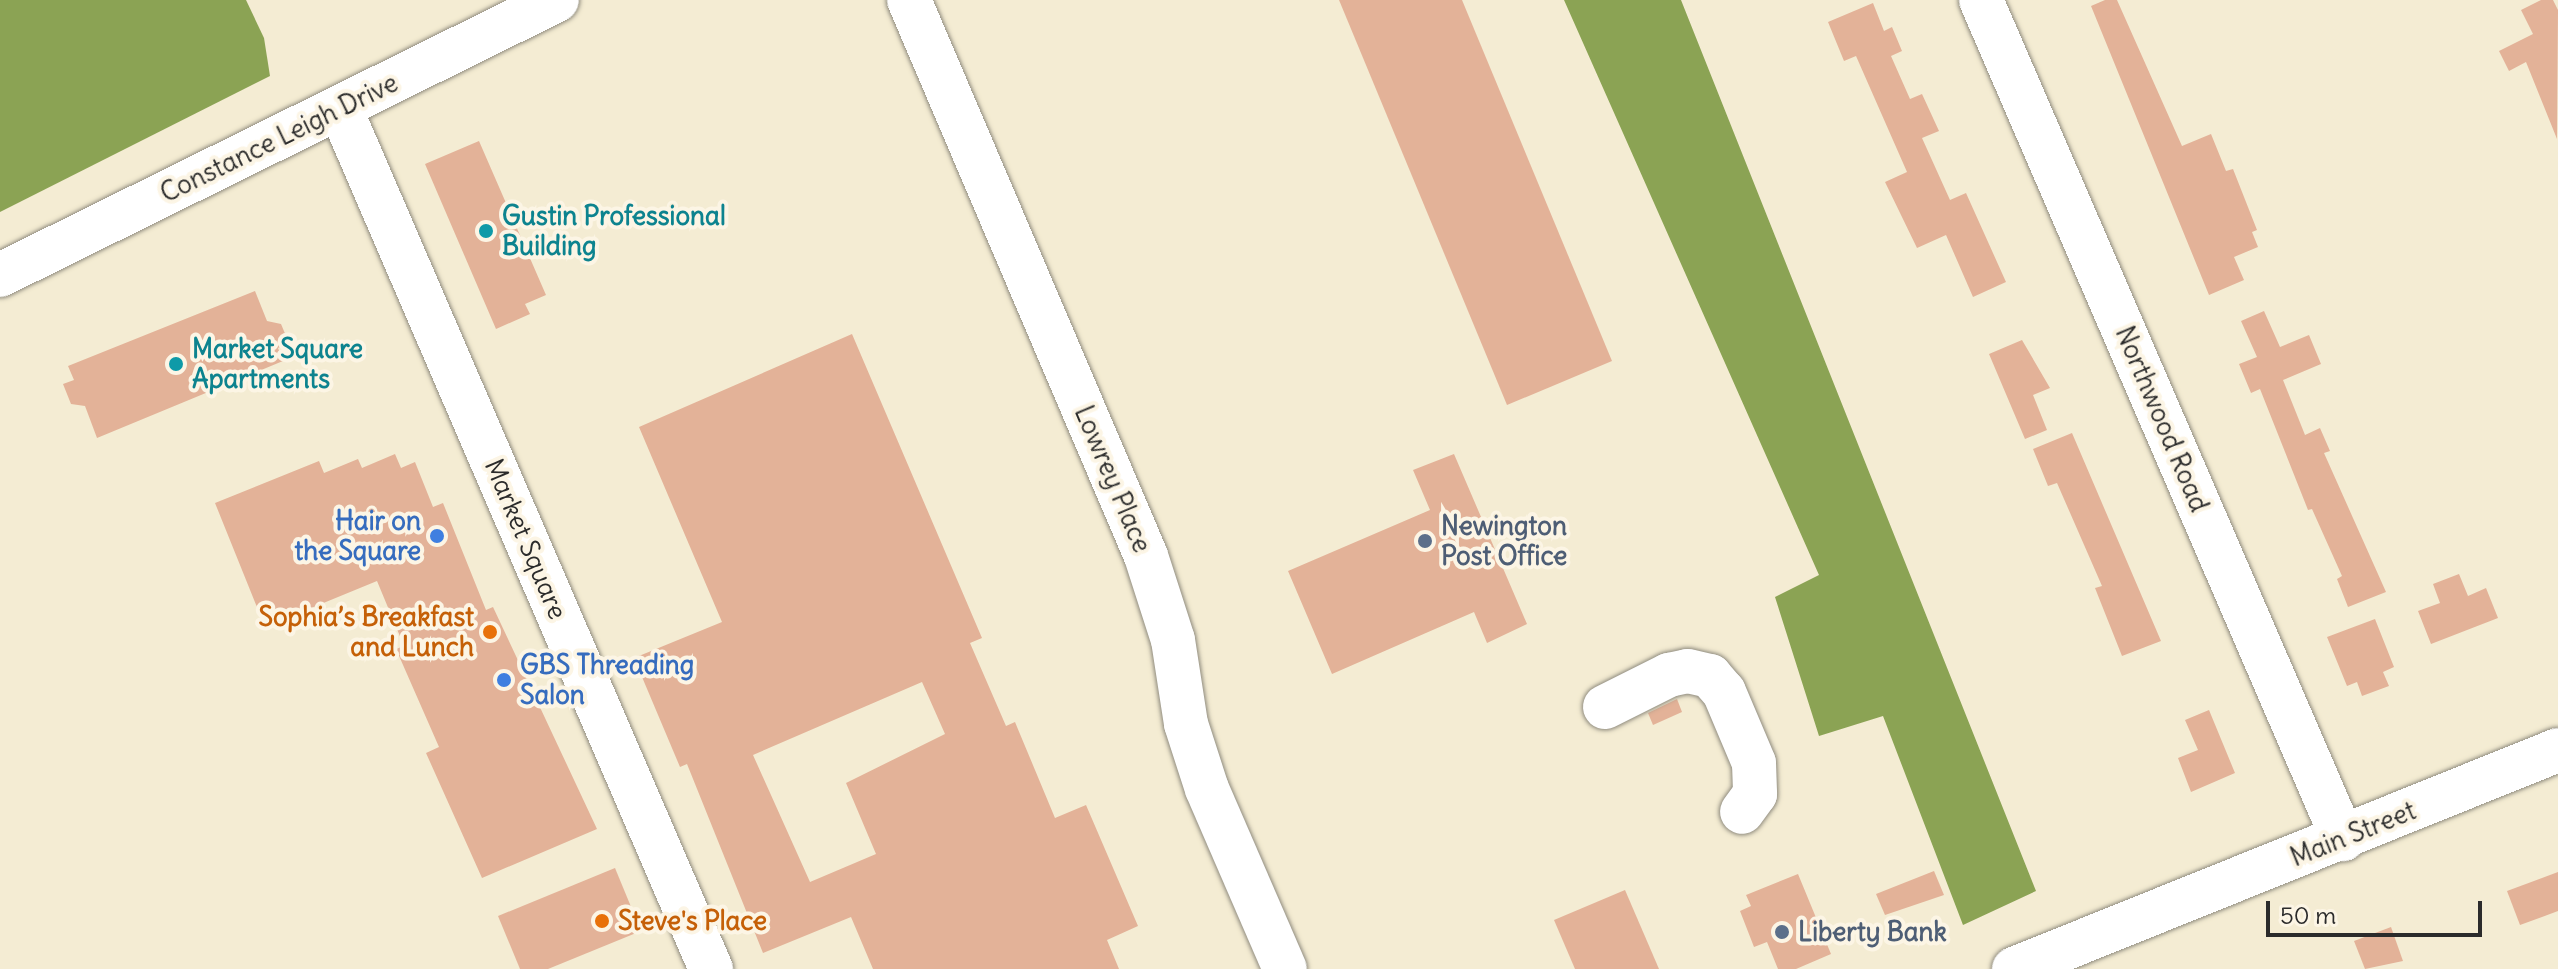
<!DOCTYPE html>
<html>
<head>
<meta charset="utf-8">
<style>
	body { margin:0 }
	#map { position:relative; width:2558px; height:969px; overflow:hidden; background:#f4ecd3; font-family:Delius,sans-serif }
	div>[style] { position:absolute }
	.forest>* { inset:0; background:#8ba354 }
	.building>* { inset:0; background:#e3b298 }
	.roads { filter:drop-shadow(0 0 2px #908c7f) drop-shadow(0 0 2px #908c7f) }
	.minor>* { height:44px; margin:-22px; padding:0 22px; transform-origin:22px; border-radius:22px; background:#fff }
	.major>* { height:44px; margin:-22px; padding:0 22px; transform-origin:22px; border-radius:22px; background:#fff }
	.dots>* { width:22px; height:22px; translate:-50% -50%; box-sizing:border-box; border:4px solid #fcf5e5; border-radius:50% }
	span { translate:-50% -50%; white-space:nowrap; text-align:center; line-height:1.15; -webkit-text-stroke:8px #fcf5e5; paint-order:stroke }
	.street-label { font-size:26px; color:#2b2b2b }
	.culture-label { font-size:26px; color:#0d838f; font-weight:700 }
	.left { translate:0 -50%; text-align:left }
	.shop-label { font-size:26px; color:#366cbe; font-weight:700 }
	.right { translate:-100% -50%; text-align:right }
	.service-label { font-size:26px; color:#4e5e75; font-weight:700 }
	.food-label { font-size:26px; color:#c56008; font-weight:700 }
	.scale { position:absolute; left:2266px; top:901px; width:216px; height:36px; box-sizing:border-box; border:4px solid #2b2b2b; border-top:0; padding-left:10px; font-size:24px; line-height:28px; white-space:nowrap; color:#2b2b2b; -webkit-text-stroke:6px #fcf5e5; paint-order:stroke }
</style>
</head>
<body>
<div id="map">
	<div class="forest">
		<i style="clip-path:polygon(0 0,246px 0,264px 38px,270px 76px,0 212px)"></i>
		<i style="clip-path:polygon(1564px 0,1681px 0,2036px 891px,1963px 925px,1883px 716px,1819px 736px,1775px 597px,1819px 575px)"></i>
	</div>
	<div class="building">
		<i style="clip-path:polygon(1339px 0,1462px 0,1612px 361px,1507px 405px)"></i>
		<i style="clip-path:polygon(2105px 0,2117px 0,2182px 146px,2211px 134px,2226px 171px,2233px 169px,2257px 230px,2252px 232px,2258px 247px,2234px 257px,2244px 280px,2209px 295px,2091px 6px)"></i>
		<i style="clip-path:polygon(2541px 0,2553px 0,2558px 10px,2557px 139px,2526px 62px,2509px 71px,2499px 51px,2533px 34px,2521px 10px)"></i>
		<i style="clip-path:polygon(1873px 3px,1884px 31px,1892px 27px,1902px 51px,1891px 56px,1910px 99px,1922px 94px,1939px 131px,1922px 138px,1950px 200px,1966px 193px,2006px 282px,1973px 297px,1946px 235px,1917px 248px,1885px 182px,1907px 172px,1856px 56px,1844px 61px,1828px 22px)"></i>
		<i style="clip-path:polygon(479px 141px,546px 295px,525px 304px,530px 314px,496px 329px,425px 164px)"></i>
		<i style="clip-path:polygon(255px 291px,267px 321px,281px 324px,289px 343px,278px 348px,283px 361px,97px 438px,85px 406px,71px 404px,63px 384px,74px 380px,68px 366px)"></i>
		<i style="clip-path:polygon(2264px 311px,2280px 347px,2309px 335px,2321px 364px,2283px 380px,2305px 435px,2320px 428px,2330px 451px,2324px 453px,2386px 592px,2348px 607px,2337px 579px,2342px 576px,2312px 509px,2308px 510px,2260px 389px,2251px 393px,2239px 364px,2257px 357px,2241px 321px)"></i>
		<i style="clip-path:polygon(evenodd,852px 334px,982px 638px,970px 643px,1006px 726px,1015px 722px,1055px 818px,1086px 805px,1138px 926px,1107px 940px,1119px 969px,873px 969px,851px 917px,763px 953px,687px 764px,680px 767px,634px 658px,722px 622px,639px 427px,852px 334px,922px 682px,945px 734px,846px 783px,876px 854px,810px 882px,753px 755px,922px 682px)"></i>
		<i style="clip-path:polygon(2022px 340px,2050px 388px,2033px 395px,2047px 430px,2025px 439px,1989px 354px)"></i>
		<i style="clip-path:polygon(2072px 433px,2161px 641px,2122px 656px,2095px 588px,2102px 586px,2057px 483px,2048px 486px,2033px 449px)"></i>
		<i style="clip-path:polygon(395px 454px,401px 468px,415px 462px,433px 507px,443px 503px,486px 610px,493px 607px,597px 829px,482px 878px,426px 753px,439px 747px,396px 649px,404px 646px,377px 581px,265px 627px,215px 503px,319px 461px,324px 473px,358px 459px,362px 468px)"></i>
		<i style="clip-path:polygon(1454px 454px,1527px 624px,1487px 643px,1474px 612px,1332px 674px,1288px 571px,1430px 510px,1413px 470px)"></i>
		<i style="clip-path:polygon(2459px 574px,2468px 596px,2486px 588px,2498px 618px,2431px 644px,2418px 611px,2440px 603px,2433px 584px)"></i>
		<i style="clip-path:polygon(2375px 619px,2394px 667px,2383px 672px,2389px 686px,2362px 696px,2357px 682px,2347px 686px,2327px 637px)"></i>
		<i style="clip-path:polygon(1677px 699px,1682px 712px,1653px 725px,1648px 713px)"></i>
		<i style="clip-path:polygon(2209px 710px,2235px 773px,2191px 792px,2178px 758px,2198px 750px,2185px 720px)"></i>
		<i style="clip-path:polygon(615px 868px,641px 931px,548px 969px,520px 969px,498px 916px)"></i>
		<i style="clip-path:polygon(1934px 871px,1944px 895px,1885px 915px,1876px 894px)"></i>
		<i style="clip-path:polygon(2558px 872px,2558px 911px,2520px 925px,2507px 891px)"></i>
		<i style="clip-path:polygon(1798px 874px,1831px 954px,1796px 969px,1778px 969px,1767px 942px,1754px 947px,1740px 911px,1751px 906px,1746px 895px)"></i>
		<i style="clip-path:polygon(1625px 890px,1659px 969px,1575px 969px,1554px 920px)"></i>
		<i style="clip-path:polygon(2391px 927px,2403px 961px,2365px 969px,2354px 941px)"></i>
	</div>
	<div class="roads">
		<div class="minor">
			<i style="left:909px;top:0;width:604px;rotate:66.91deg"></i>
			<i style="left:1146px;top:556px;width:88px;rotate:72.2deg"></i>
			<i style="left:1173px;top:640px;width:85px;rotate:81.2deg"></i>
			<i style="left:1186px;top:724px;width:68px;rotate:72.1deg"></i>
			<i style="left:1207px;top:789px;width:196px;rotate:66.6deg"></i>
			<i style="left:1981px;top:0;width:914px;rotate:66.66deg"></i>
			<i style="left:340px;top:108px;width:938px;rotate:66.69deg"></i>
			<i style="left:0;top:275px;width:621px;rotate:-26.28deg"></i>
			<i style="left:1605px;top:707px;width:72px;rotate:-26.6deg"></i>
			<i style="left:1669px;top:675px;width:19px;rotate:-12deg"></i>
			<i style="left:1688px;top:671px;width:23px;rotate:13deg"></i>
			<i style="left:1710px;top:676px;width:21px;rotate:49deg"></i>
			<i style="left:1724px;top:692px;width:77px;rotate:67.1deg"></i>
			<i style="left:1754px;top:763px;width:31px;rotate:88deg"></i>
			<i style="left:1755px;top:794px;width:22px;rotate:126deg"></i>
		</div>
		<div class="major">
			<i style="left:2014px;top:969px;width:586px;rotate:-21.93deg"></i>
		</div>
	</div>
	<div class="dots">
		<i style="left:486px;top:231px;background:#0f9aa8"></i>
		<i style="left:176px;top:364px;background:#0f9aa8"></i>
		<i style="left:437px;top:536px;background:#3f7fe0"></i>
		<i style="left:1425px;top:541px;background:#5c6f8a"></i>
		<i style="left:490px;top:632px;background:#e8710a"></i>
		<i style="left:504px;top:680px;background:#3f7fe0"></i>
		<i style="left:602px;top:921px;background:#e8710a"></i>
		<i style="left:1782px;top:932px;background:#5c6f8a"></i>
	</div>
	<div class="street-label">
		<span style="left:279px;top:138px;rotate:-26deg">Constance Leigh Drive</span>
		<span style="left:2162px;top:419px;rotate:67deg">Northwood Road</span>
		<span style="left:1113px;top:479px;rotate:67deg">Lowrey Place</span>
		<span style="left:526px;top:539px;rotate:67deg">Market Square</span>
		<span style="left:2353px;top:834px;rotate:-22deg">Main Street</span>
	</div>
	<div class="culture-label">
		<span class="left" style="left:502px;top:231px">Gustin Professional<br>Building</span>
		<span class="left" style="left:192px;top:364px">Market Square<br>Apartments</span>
	</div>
	<div class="shop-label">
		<span class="right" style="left:421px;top:536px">Hair on<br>the Square</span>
		<span class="left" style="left:520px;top:680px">GBS Threading<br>Salon</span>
	</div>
	<div class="service-label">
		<span class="left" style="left:1441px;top:541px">Newington<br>Post Office</span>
		<span class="left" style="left:1798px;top:932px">Liberty Bank</span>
	</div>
	<div class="food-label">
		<span class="right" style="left:474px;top:632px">Sophia’s Breakfast<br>and Lunch</span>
		<span class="left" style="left:618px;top:921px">Steve's Place</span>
	</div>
	<div class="scale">50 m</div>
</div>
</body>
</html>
